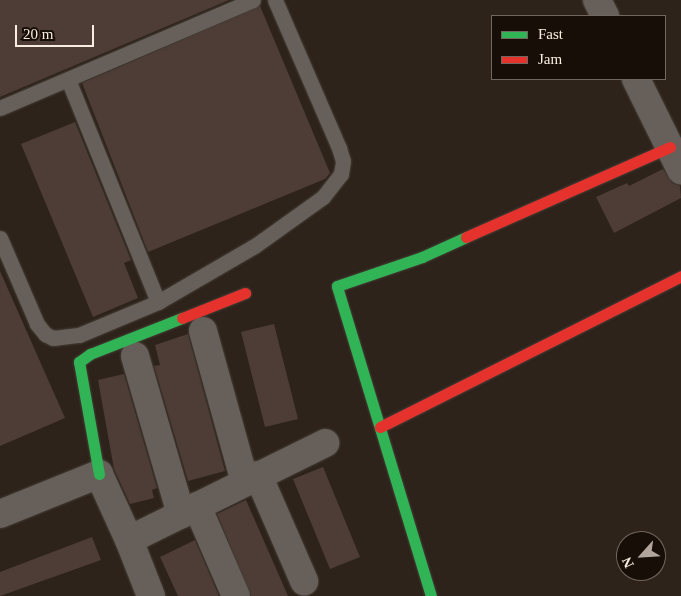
<!DOCTYPE html>
<html>
<head>
<meta charset="utf-8">
<style>
	body { margin:0 }
	#map { position:relative; width:681px; height:596px; overflow:hidden; background:#2d231a; font-family:"Times New Roman",serif }
	div>[style] { position:absolute }
	.building>* { inset:0; background:#4e3d37 }
	.roads { filter:drop-shadow(0 0 1px #453e37) drop-shadow(0 0 1px #453e37) }
	.lane>* { height:15px; margin:-7.5px; padding:0 7.5px; transform-origin:7.5px; border-radius:7.5px; background:#675f59 }
	.street>* { height:28px; margin:-14px; padding:0 14px; transform-origin:14px; border-radius:14px; background:#675f59 }
	.fast>* { height:11px; margin:-5.5px; padding:0 5.5px; transform-origin:5.5px; border-radius:5.5px; background:#30b455 }
	.jam>* { height:11px; margin:-5.5px; padding:0 5.5px; transform-origin:5.5px; border-radius:5.5px; background:#e5322d }
	span { translate:-50% -50%; white-space:nowrap; text-align:center; line-height:1.15; -webkit-text-stroke:4px #160e07; paint-order:stroke }
	.legend { position:absolute; left:491px; top:15px; width:175px; height:65px; box-sizing:border-box; background:#160e07; border:1px solid #71675f; margin:0; padding:6px 9px; list-style:none; font-size:15px; color:#f9ede2 }
	.legend li { display:flex; align-items:center; gap:10px; height:25px }
	.legend b { width:25px; border:1px solid #71675f }
	.north { position:absolute; left:616px; top:531px; width:50px; height:50px; box-sizing:border-box; background:#160e07; border:1px solid #71675f; border-radius:50%; rotate:244deg; font-size:14px; font-weight:700; line-height:20px; text-align:center; color:#f9ede2 }
	.north::after { content:''; display:block; margin:auto; width:18px; height:22px; background:#b2a69c; clip-path:polygon(50% 0,100% 100%,50% 72%,0 100%) }
	.scale { position:absolute; left:15px; top:25px; width:79px; height:22px; box-sizing:border-box; border:2px solid #f9ede2; border-top:0; padding-left:6px; font-size:15px; line-height:18px; white-space:nowrap; color:#f9ede2; -webkit-text-stroke:4px #160e07; paint-order:stroke }
</style>
</head>
<body>
<div id="map">
	<div class="building">
		<i style="clip-path:polygon(0 0,229px 0,0 97px)"></i>
		<i style="clip-path:polygon(260px 6px,330px 173px,325px 179px,148px 252px,82px 83px)"></i>
		<i style="clip-path:polygon(75px 122px,131px 260px,124px 263px,138px 298px,93px 317px,21px 144px)"></i>
		<i style="clip-path:polygon(663px 169px,672px 183px,680px 186px,681px 198px,614px 233px,596px 197px,627px 183px,629px 186px)"></i>
		<i style="clip-path:polygon(0 271px,65px 418px,0 446px)"></i>
		<i style="clip-path:polygon(274px 324px,298px 419px,265px 427px,241px 332px)"></i>
		<i style="clip-path:polygon(188px 334px,225px 471px,188px 481px,154px 366px,160px 365px,155px 345px)"></i>
		<i style="clip-path:polygon(124px 374px,157px 488px,152px 490px,154px 498px,130px 504px,114px 469px,98px 380px)"></i>
		<i style="clip-path:polygon(323px 467px,360px 557px,330px 569px,293px 479px)"></i>
		<i style="clip-path:polygon(246px 500px,288px 596px,251px 596px,217px 514px)"></i>
		<i style="clip-path:polygon(92px 537px,101px 560px,0 596px,0 572px)"></i>
		<i style="clip-path:polygon(195px 540px,219px 596px,178px 596px,160px 557px)"></i>
	</div>
	<div class="roads">
		<div class="lane">
			<i style="left:0;top:108px;width:275px;rotate:-23.1deg"></i>
			<i style="left:0;top:238px;width:94px;rotate:66.7deg"></i>
			<i style="left:37px;top:324px;width:13px;rotate:51deg"></i>
			<i style="left:45px;top:334px;width:9px;rotate:27deg"></i>
			<i style="left:53px;top:338px;width:26px;rotate:-7deg"></i>
			<i style="left:79px;top:335px;width:86px;rotate:-22.7deg"></i>
			<i style="left:158px;top:302px;width:240px;rotate:-112deg"></i>
			<i style="left:158px;top:302px;width:113px;rotate:-30.2deg"></i>
			<i style="left:256px;top:245px;width:82px;rotate:-35.6deg"></i>
			<i style="left:323px;top:197px;width:29px;rotate:-52deg"></i>
			<i style="left:341px;top:174px;width:13px;rotate:-81deg"></i>
			<i style="left:343px;top:161px;width:14px;rotate:-107deg"></i>
			<i style="left:339px;top:148px;width:161px;rotate:-113.4deg"></i>
		</div>
		<div class="street">
			<i style="left:597px;top:0;width:18px;rotate:63deg"></i>
			<i style="left:636px;top:79px;width:102px;rotate:63.7deg"></i>
			<i style="left:203px;top:331px;width:157px;rotate:74.5deg"></i>
			<i style="left:135px;top:356px;width:165px;rotate:73.8deg"></i>
			<i style="left:258px;top:475px;width:116px;rotate:66.5deg"></i>
			<i style="left:197px;top:506px;width:98px;rotate:66.6deg"></i>
			<i style="left:0;top:514px;width:107px;rotate:-22deg"></i>
			<i style="left:99px;top:474px;width:72px;rotate:65.6deg"></i>
			<i style="left:151px;top:596px;width:60px;rotate:-111.4deg"></i>
			<i style="left:129px;top:540px;width:219px;rotate:-26.3deg"></i>
		</div>
		<div class="fast">
			<i style="left:99px;top:474px;width:114px;rotate:-100.1deg"></i>
			<i style="left:79px;top:362px;width:14px;rotate:-36deg"></i>
			<i style="left:90px;top:354px;width:99px;rotate:-21.4deg"></i>
			<i style="left:431px;top:596px;width:324px;rotate:-106.9deg"></i>
			<i style="left:337px;top:286px;width:90px;rotate:-18.8deg"></i>
			<i style="left:422px;top:257px;width:48px;rotate:-24.4deg"></i>
		</div>
		<div class="jam">
			<i style="left:466px;top:237px;width:223px;rotate:-23.8deg"></i>
			<i style="left:182px;top:318px;width:68px;rotate:-21.6deg"></i>
			<i style="left:380px;top:427px;width:337px;rotate:-26.6deg"></i>
		</div>
	</div>
	<ul class="legend">
	<li><b style="height:6px;background:#30b455"></b>Fast</li>
	<li><b style="height:6px;background:#e5322d"></b>Jam</li>
	</ul>
	<div class="north">N</div>
	<div class="scale">20 m</div>
</div>
</body>
</html>
